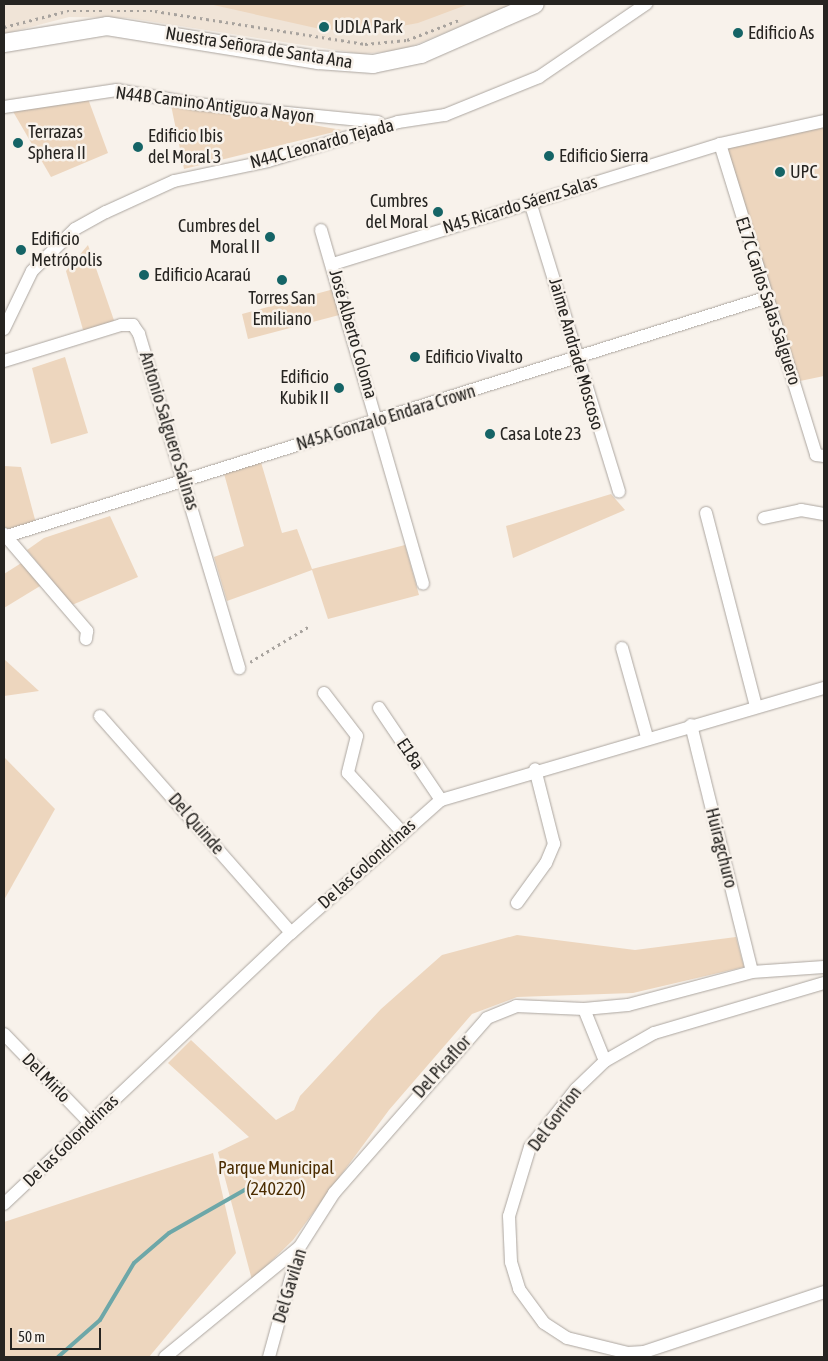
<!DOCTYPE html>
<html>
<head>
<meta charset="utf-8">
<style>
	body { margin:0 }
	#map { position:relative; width:828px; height:1361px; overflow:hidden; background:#f8f2eb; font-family:"Asap Condensed",sans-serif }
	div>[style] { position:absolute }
	.built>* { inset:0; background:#f0e4d7 }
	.green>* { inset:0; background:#edd6be }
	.stream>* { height:4px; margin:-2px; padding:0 2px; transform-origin:2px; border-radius:2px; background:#6da7a8 }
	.path>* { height:2.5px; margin-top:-1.25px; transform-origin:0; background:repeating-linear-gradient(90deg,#a8a39e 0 2.5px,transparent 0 6.5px) }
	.roads { filter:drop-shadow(0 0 1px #aca6a0) drop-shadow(0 0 1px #aca6a0) }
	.street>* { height:12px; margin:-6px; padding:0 6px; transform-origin:6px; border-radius:6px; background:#fff }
	.secondary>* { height:18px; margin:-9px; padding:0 9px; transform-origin:9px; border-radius:9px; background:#fff }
	.dots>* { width:14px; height:14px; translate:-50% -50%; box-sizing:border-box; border:2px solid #f8f2eb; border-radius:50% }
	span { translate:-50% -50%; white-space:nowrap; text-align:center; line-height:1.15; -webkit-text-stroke:5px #f8f2eb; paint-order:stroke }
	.poi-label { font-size:18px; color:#262421 }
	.left { translate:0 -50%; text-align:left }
	.right { translate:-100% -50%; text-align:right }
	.street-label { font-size:18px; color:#262421 }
	.park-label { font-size:18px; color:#4b2c00 }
	.frame { position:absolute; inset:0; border:5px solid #262421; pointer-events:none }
	.scale { position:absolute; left:10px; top:1328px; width:91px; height:22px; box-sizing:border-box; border:2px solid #262421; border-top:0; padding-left:6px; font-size:15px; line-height:18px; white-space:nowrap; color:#262421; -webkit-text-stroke:4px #f8f2eb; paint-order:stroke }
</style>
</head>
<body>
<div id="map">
	<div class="built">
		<i style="clip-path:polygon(4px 4px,515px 4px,403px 50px,362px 54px,128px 18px,69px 17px,4px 34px)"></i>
	</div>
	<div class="green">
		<i style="clip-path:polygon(209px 4px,469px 4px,418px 23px,370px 32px,320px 29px)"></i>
		<i style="clip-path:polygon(87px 96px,108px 153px,51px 177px,11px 108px)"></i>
		<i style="clip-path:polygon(171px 105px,243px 113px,342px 130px,184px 169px)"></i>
		<i style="clip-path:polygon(824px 125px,824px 376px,800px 381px,720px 144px)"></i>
		<i style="clip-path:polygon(88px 245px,118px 332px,86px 340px,66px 271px)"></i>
		<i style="clip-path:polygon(334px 289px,343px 314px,248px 339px,242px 314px)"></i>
		<i style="clip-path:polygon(65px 357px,88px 433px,51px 444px,32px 368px)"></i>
		<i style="clip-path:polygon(260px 459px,282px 533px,297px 529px,312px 569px,405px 545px,419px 595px,328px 619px,312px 570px,227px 601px,214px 557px,244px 546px,223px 470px)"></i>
		<i style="clip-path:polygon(4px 466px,21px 467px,37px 527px,17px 539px,4px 526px)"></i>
		<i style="clip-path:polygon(611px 494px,625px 510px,513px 558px,506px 526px)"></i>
		<i style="clip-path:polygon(110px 516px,138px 577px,72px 605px,27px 550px,44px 538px)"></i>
		<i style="clip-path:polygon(26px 560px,45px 583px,4px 608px,4px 574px)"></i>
		<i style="clip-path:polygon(4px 659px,39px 691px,4px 696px)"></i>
		<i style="clip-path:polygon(4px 757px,55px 809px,4px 900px)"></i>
		<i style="clip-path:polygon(517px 935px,635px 950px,736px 937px,744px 967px,633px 993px,517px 997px,472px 1014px,389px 1110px,293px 1240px,252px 1280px,218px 1152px,249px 1137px,168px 1063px,191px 1040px,276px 1120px,294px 1110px,300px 1096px,381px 1009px,442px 955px)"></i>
		<i style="clip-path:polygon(213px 1153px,236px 1253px,149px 1357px,4px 1357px,4px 1222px)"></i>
	</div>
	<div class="stream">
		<i style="left:58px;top:1357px;width:56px;rotate:-41.4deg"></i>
		<i style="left:100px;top:1320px;width:66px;rotate:-59.2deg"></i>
		<i style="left:134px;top:1263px;width:46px;rotate:-40.6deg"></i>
		<i style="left:169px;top:1233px;width:89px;rotate:-29.7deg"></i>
	</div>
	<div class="path">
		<i style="left:111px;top:11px;width:44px"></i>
		<i style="left:155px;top:11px;width:213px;rotate:8.9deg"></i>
		<i style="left:365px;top:44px;width:42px;rotate:-5.4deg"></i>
		<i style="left:407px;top:40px;width:56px;rotate:-21deg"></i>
		<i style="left:4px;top:27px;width:65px;rotate:-14.3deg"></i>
		<i style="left:67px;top:11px;width:36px"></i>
		<i style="left:250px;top:662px;width:71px;rotate:-31.2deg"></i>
	</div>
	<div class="roads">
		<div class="street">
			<i style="left:4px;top:107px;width:114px;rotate:-8.6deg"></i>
			<i style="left:117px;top:90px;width:80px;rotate:10deg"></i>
			<i style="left:196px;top:104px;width:183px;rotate:5.6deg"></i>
			<i style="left:720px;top:144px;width:325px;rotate:72.8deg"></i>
			<i style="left:816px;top:455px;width:8px;rotate:7deg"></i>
			<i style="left:530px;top:202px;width:303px;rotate:72.9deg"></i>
			<i style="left:321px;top:230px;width:368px;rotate:73.9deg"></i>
			<i style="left:333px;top:264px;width:405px;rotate:-17.2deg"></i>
			<i style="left:720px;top:144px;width:107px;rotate:-12.5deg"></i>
			<i style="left:4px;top:329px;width:64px;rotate:-64.2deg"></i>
			<i style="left:32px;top:271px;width:60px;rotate:-44.3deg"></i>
			<i style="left:75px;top:229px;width:35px;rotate:-29deg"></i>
			<i style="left:106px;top:212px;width:75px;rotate:-24.5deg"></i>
			<i style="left:174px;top:181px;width:96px;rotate:-12deg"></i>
			<i style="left:268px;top:161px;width:136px;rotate:-16.7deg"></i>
			<i style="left:398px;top:122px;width:48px;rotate:-8.5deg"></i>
			<i style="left:445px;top:115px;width:101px;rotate:-22deg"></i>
			<i style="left:539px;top:77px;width:130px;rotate:-34.3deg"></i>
			<i style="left:4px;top:361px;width:122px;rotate:-17.1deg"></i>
			<i style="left:121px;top:325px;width:12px"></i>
			<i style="left:133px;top:325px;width:11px;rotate:56deg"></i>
			<i style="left:139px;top:334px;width:349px;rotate:73.3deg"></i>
			<i style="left:706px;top:513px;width:200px;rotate:75.5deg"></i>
			<i style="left:764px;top:518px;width:38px;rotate:-12deg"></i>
			<i style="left:801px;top:510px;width:23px;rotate:10deg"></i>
			<i style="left:4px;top:534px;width:128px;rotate:49.4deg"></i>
			<i style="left:87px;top:631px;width:8px;rotate:97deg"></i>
			<i style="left:7px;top:536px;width:794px;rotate:-17.43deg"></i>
			<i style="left:622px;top:648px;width:92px;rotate:74.3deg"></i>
			<i style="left:324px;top:693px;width:54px;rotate:52.5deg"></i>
			<i style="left:357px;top:736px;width:38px;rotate:104deg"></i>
			<i style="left:348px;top:773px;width:80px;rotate:47.5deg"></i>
			<i style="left:379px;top:708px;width:111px;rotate:56deg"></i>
			<i style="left:100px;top:716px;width:289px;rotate:48.6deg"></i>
			<i style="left:691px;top:725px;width:254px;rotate:76.1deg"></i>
			<i style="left:517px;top:903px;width:49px;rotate:-54.1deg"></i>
			<i style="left:546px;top:863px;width:21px;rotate:-67deg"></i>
			<i style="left:554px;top:844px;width:77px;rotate:-104.2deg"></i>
			<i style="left:824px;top:983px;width:177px;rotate:163.6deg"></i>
			<i style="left:654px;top:1033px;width:56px;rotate:150.3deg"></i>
			<i style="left:605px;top:1061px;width:40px;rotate:136deg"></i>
			<i style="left:576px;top:1089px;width:74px;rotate:128.4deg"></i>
			<i style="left:530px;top:1147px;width:72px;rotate:106.9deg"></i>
			<i style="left:509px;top:1216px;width:46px;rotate:87.5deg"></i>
			<i style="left:511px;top:1262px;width:28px;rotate:73deg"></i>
			<i style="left:519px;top:1289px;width:42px;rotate:53.7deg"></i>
			<i style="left:544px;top:1323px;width:27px;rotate:33deg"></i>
			<i style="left:567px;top:1338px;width:63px;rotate:13.8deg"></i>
			<i style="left:628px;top:1353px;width:16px;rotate:-4deg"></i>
			<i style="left:644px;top:1352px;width:190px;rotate:-18.4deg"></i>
			<i style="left:584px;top:1009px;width:56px;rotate:68deg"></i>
			<i style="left:4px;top:1034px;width:122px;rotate:46deg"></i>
			<i style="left:4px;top:1204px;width:395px;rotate:-43.4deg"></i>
			<i style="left:291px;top:933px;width:200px;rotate:-41.6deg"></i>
			<i style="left:441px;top:800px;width:399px;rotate:-16.3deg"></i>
			<i style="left:165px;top:1357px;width:172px;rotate:-39.3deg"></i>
			<i style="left:269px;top:1357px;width:113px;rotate:-74.6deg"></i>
			<i style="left:299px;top:1248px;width:65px;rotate:-57.5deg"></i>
			<i style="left:334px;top:1193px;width:232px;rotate:-48.8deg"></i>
			<i style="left:487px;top:1018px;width:31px;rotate:-22deg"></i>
			<i style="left:516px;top:1006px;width:68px;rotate:2.5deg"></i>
			<i style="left:584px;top:1009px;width:44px;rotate:-5.2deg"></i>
			<i style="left:628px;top:1005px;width:128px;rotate:-14.9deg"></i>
			<i style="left:752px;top:972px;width:72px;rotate:-4deg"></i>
		</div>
		<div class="secondary">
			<i style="left:4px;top:43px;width:104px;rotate:-9.4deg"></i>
			<i style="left:107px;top:26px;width:214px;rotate:9.2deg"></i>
			<i style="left:318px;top:60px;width:55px;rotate:4.2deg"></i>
			<i style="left:373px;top:64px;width:49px;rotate:-11.8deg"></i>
			<i style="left:421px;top:54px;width:124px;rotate:-23.7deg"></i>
		</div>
	</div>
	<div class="dots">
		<i style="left:324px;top:27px;background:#156466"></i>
		<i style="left:738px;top:33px;background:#156466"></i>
		<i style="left:18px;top:143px;background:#156466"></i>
		<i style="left:138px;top:147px;background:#156466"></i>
		<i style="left:549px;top:156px;background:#156466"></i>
		<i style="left:780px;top:172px;background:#156466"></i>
		<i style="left:438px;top:212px;background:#156466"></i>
		<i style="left:270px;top:237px;background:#156466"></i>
		<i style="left:21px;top:250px;background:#156466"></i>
		<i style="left:144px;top:275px;background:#156466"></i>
		<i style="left:282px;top:280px;background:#156466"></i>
		<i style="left:415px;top:357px;background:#156466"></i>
		<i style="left:339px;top:388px;background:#156466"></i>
		<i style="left:490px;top:434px;background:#156466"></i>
	</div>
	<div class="poi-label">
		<span class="left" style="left:334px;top:27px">UDLA Park</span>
		<span class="left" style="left:748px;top:33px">Edificio As</span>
		<span class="left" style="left:28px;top:143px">Terrazas<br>Sphera II</span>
		<span class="left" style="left:148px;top:147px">Edificio Ibis<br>del Moral 3</span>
		<span class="left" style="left:559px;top:156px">Edificio Sierra</span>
		<span class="left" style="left:790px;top:172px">UPC</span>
		<span class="right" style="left:428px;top:212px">Cumbres<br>del Moral</span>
		<span class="right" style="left:260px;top:237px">Cumbres del<br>Moral II</span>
		<span class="left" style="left:31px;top:250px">Edificio<br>Metrópolis</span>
		<span class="left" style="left:154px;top:275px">Edificio Acaraú</span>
		<span style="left:282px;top:309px">Torres San<br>Emiliano</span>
		<span class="left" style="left:425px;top:357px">Edificio Vivalto</span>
		<span class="right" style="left:329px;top:388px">Edificio<br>Kubik II</span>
		<span class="left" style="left:500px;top:434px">Casa Lote 23</span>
	</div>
	<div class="street-label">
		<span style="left:259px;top:48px;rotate:9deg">Nuestra Señora de Santa Ana</span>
		<span style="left:215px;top:105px;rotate:7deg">N44B Camino Antiguo a Nayon</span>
		<span style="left:322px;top:144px;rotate:-15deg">N44C Leonardo Tejada</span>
		<span style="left:520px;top:205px;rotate:-17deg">N45 Ricardo Sáenz Salas</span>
		<span style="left:768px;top:301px;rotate:72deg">E17C Carlos Salas Salguero</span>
		<span style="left:353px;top:334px;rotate:74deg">José Alberto Coloma</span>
		<span style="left:576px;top:354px;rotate:74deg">Jaime Andrade Moscoso</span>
		<span style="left:386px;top:418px;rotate:-17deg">N45A Gonzalo Endara Crown</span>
		<span style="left:169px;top:431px;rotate:73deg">Antonio Salguero Salinas</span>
		<span style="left:410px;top:754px;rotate:56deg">E18a</span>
		<span style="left:196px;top:824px;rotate:49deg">Del Quinde</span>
		<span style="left:721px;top:848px;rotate:76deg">Huiragchuro</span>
		<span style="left:367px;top:864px;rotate:-42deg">De las Golondrinas</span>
		<span style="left:442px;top:1067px;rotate:-48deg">Del Picaflor</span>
		<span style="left:46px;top:1078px;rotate:46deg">Del Mirlo</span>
		<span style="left:555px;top:1119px;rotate:-53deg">Del Gorrion</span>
		<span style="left:71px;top:1141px;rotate:-44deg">De las Golondrinas</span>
		<span style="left:290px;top:1286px;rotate:-73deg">Del Gavilan</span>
	</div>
	<div class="park-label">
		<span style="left:276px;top:1179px">Parque Municipal<br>(240220)</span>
	</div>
	<div class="frame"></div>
	<div class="scale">50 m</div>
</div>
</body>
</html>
